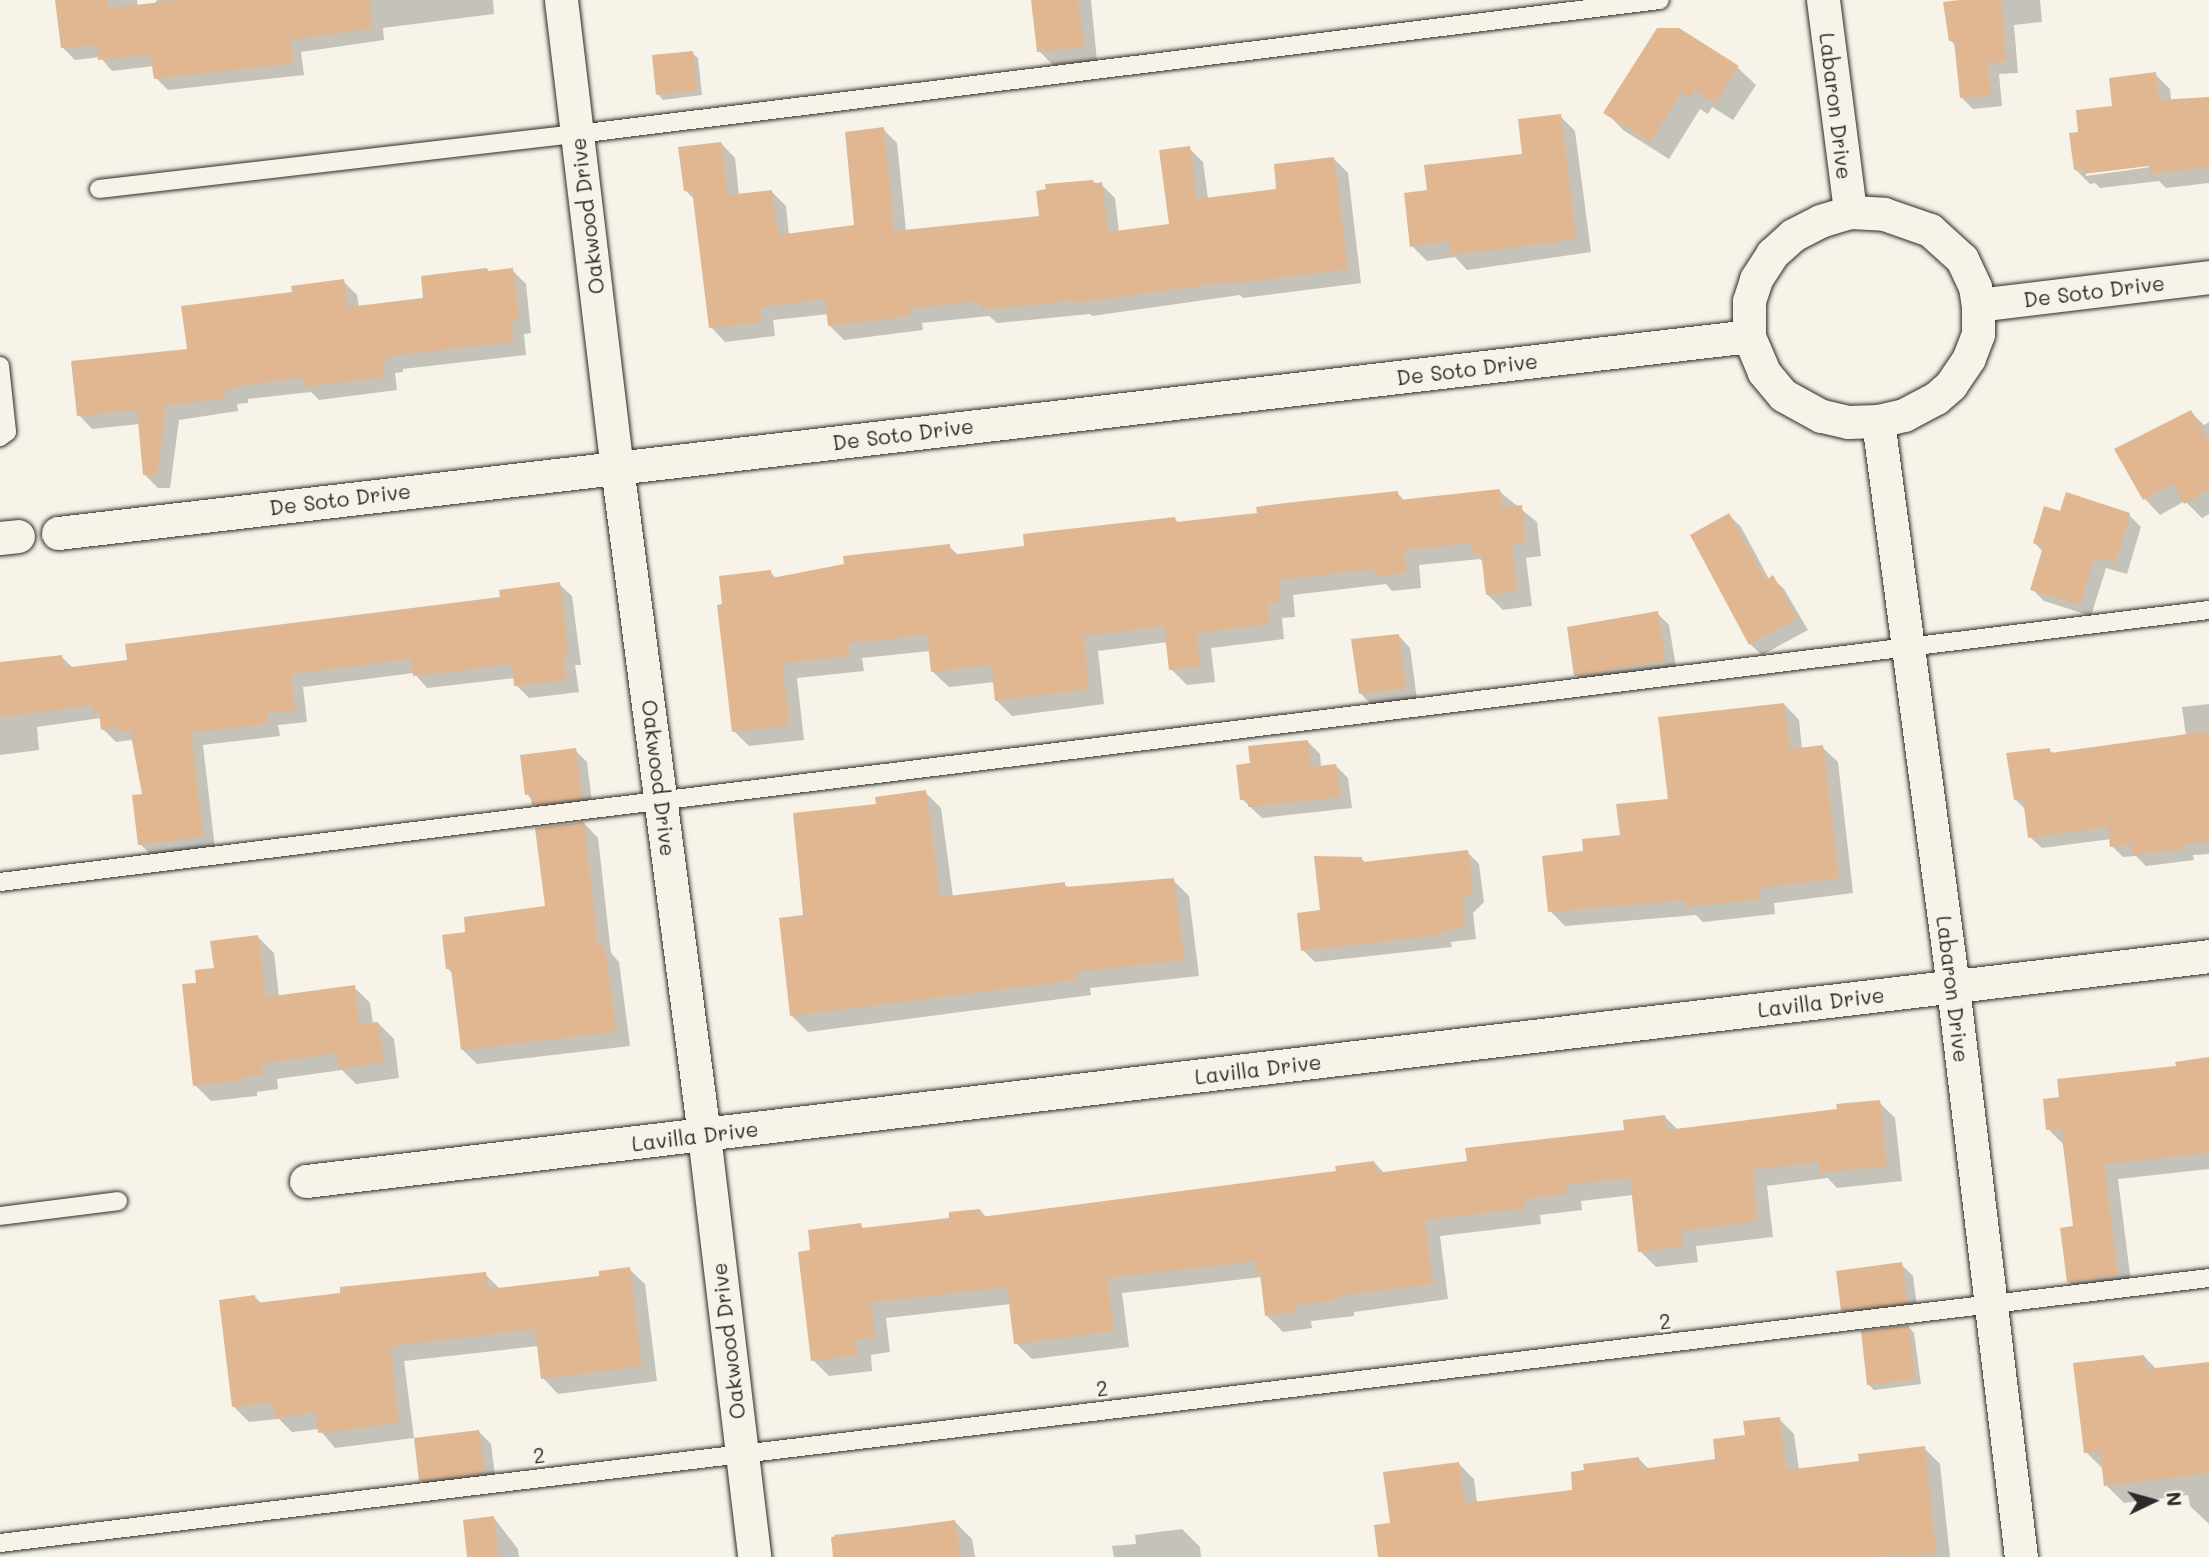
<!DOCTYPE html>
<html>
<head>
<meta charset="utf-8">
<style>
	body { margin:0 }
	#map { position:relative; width:2209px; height:1557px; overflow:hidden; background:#f7f3e8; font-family:Mali,sans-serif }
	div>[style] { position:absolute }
	.shadow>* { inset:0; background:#0003 }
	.building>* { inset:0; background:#e1b792 }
	.roads { filter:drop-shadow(0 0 2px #2b2b2b) drop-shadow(0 0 2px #2b2b2b) }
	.service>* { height:18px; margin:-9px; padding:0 9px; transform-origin:9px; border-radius:9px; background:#f7f3e8 }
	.minor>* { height:33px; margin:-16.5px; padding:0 16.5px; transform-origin:16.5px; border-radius:16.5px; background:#f7f3e8 }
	span { translate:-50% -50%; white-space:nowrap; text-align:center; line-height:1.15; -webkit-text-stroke:6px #f7f3e8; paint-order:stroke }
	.street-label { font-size:21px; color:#2b2b2b }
	.north { position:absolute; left:2118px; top:1466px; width:70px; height:70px; -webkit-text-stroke:5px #f7f3e8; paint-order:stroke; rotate:85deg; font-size:19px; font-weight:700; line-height:28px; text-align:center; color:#2b2b2b }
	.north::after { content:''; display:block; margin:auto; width:24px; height:32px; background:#2b2b2b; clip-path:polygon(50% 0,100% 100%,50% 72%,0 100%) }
</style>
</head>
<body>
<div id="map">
	<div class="shadow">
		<i style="clip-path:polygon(57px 0,137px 0,140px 24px,157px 0,493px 0,494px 14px,383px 28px,384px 40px,301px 52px,304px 75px,168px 90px,156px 78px,154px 66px,112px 71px,100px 57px,75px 60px,63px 48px)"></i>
		<i style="clip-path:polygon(1033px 0,1091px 0,1097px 61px,1053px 65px,1039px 51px)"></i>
		<i style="clip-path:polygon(1975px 0,2040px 0,2042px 22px,2014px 25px,2018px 73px,1999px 74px,2002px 106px,1973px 109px,1961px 97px,1956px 46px,1950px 40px)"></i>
		<i style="clip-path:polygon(692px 53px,698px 58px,702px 95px,663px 100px,658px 94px)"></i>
		<i style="clip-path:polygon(1738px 68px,1756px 85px,1733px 120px,1712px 107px,1708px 114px,1700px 109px,1669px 159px,1623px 130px,1606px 112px)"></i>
		<i style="clip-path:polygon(evenodd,2155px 74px,2170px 89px,2171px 100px,2209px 99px,2209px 183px,2166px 188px,2159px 181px,2100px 188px,2095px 183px,2090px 184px,2075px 169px,2080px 134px,2155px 74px,2158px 163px,2158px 166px,2086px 176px,2086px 172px,2158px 163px)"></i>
		<i style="clip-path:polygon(1560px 116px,1575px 131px,1591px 252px,1467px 270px,1455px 257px,1427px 261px,1412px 246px,1524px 155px)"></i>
		<i style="clip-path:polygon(883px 129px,897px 143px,906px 231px,1041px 217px,1093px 182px,1101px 184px,1115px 198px,1119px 232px,1170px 225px,1189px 148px,1203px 162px,1208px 199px,1278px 190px,1334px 159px,1348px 173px,1361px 283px,1243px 298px,1240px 295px,1092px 316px,1090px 314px,997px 323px,989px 316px,922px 323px,923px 330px,844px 340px,830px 326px,829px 314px,773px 320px,775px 336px,725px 342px,711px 327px,695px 200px,685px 190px,721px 143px,735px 158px,739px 195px,771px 191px,786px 206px,789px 235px,856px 227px)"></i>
		<i style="clip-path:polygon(512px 270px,526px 284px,531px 333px,524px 334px,526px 355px,403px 369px,403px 372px,395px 373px,397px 390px,319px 400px,311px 392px,248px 399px,248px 403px,237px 404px,238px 411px,179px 420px,170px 488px,158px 488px,144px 474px,140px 424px,92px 429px,79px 415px,294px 293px,343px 281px,357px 295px,359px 308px,425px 300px)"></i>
		<i style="clip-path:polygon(2191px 412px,2204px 425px,2209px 422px,2209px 514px,2202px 518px,2185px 501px,2160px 515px,2145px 499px,2117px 449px)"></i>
		<i style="clip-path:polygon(1499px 491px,1537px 522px,1541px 556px,1526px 558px,1532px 606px,1503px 610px,1487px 594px,1483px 562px,1480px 559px,1419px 565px,1421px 588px,1392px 591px,1386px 584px,1293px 595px,1295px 617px,1282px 618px,1284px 639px,1211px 648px,1215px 682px,1187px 685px,1171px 669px,1168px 642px,1098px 651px,1104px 704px,1012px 716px,997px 701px,995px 682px,949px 687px,933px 672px,930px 651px,862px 658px,864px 671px,797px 678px,804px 740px,749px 746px,734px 731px,770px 572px,777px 579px,949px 546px,959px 556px,1026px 547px,1175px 519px,1180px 524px,1258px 515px,1397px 493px,1405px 501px)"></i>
		<i style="clip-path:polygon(2062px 513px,2129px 515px,2141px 527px,2127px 574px,2106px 568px,2091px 616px,2044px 601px,2032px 589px,2043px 552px,2035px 543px)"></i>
		<i style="clip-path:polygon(1729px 515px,1741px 527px,1769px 579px,1772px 578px,1784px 589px,1808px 630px,1762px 655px,1750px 644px)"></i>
		<i style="clip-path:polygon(559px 584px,572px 596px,581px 665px,575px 665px,579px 692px,529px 698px,516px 685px,515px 678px,427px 688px,414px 673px,303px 687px,307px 722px,278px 725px,280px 736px,203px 745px,215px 849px,153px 857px,140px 844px,144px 795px,134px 743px,131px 740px,116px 742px,103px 729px,101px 718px,37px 727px,39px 750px,0 755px,0 664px,62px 657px,73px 668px,129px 662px,502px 599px)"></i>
		<i style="clip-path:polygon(1657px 613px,1669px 625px,1677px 673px,1588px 687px,1576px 675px)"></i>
		<i style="clip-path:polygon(1399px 636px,1410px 648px,1417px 699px,1372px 705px,1360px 693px)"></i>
		<i style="clip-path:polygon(1784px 704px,1799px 720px,1802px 749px,1822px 747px,1838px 762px,1853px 893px,1774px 903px,1775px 914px,1703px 922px,1696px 915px,1565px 926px,1550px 911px,1585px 852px,1622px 836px,1670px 800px)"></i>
		<i style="clip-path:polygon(2209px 704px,2209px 854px,2193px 855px,2194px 860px,2146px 866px,2136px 856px,2123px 857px,2112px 846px,2111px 839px,2042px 848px,2030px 837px,2026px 810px,2015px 799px,2049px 750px,2054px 754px,2186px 736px,2182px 707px)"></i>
		<i style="clip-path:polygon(1308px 742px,1320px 754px,1321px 767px,1336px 766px,1348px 778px,1352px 808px,1262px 818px,1242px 799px,1252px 765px)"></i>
		<i style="clip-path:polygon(575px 750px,587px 762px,593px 810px,545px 816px,527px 794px)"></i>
		<i style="clip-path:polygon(925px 792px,941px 808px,953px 897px,1064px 884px,1069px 888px,1173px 880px,1189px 896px,1199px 976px,1090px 988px,1091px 995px,808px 1032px,792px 1016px,805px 917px)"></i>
		<i style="clip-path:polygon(584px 823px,598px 838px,611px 953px,619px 962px,630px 1046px,477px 1064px,462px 1049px,454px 975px,448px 969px,467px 934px,547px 908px)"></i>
		<i style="clip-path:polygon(1467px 852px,1479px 864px,1484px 902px,1473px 913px,1476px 939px,1451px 942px,1452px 947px,1315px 962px,1303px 950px,1322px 911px,1361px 859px,1366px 863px)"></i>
		<i style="clip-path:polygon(258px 937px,274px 953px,279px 997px,354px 987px,370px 1003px,373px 1024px,378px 1023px,394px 1039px,399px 1078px,356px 1084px,342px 1070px,277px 1079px,278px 1089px,257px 1092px,257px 1096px,211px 1101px,195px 1085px,198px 984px)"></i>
		<i style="clip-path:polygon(2209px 1059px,2209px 1169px,2118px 1179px,2132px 1290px,2084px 1296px,2068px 1281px,2075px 1228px,2063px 1144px,2048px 1129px,2178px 1067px)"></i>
		<i style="clip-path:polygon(1879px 1102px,1895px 1118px,1902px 1181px,1837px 1188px,1828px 1178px,1767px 1186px,1773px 1237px,1696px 1246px,1698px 1262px,1656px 1267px,1640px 1251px,1633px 1195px,1581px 1201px,1582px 1210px,1540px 1215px,1541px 1224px,1440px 1236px,1448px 1299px,1354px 1312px,1354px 1316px,1311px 1321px,1312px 1328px,1283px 1332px,1266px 1315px,1262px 1277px,1122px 1293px,1129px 1347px,1032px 1359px,1016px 1343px,1011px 1304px,886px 1318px,890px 1352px,871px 1355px,872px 1371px,829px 1376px,813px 1360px,812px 1252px,860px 1225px,865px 1230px,951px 1219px,980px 1210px,987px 1218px,1338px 1172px,1374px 1162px,1385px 1174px,1469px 1163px,1626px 1131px,1665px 1117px,1678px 1130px,1839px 1111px)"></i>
		<i style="clip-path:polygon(1901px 1264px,1913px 1276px,1918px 1314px,1855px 1322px,1843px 1310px)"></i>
		<i style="clip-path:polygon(629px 1269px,645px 1284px,657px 1381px,558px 1394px,543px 1378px,538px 1346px,404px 1361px,414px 1438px,335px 1448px,319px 1429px,292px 1432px,279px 1419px,249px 1422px,233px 1406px,255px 1297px,262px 1304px,485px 1274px,501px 1290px,601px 1278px)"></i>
		<i style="clip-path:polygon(1909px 1327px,1914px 1333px,1921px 1384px,1874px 1390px,1868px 1384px)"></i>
		<i style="clip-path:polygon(2144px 1356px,2157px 1370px,2209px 1363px,2209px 1524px,2190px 1506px,2188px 1495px,2124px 1503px,2106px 1485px,2104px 1470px,2086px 1452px)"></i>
		<i style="clip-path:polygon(1779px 1419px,1794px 1434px,1799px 1470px,1861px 1463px,1924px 1448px,1940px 1464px,1950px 1557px,1380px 1557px,1392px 1524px,1459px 1464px,1474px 1479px,1477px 1503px,1574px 1491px,1639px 1459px,1649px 1469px,1717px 1460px,1747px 1436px)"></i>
		<i style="clip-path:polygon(479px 1432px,491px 1444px,496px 1484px,433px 1492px,421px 1480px)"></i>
		<i style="clip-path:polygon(494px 1518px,518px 1549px,519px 1557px,469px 1557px)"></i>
		<i style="clip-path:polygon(954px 1521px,972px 1539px,975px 1557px,837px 1557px,834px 1535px)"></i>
		<i style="clip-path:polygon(1182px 1529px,1200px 1547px,1201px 1557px,1114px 1557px,1112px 1546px,1136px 1544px,1135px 1535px)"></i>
	</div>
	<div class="building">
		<i style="clip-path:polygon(55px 0,108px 0,108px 8px,180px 0,369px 0,373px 28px,290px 40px,293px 63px,154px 79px,150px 54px,98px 60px,97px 45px,61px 48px)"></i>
		<i style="clip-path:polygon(1031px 0,1078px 0,1084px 47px,1037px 52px)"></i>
		<i style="clip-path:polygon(1960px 0,2001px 0,2007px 61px,1988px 63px,1991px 95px,1960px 98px,1954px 41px,1949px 41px,1943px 2px)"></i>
		<i style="clip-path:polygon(1657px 28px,1679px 28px,1739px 66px,1715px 103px,1694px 90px,1690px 98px,1682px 92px,1650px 142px,1603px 113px)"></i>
		<i style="clip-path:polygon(693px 51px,697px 90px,656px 95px,652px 55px)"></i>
		<i style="clip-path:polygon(2156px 72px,2159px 100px,2209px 97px,2209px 167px,2150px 174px,2149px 166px,2083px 174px,2083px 169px,2074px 170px,2069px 133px,2078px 132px,2076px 110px,2112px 106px,2109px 78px)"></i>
		<i style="clip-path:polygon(1561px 114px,1576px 237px,1558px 242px,1450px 255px,1449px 241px,1410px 247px,1404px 193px,1427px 190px,1424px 165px,1522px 154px,1518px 119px)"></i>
		<i style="clip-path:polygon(884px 127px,894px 231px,1039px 216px,1036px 191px,1046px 189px,1045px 184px,1093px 180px,1094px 184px,1102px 182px,1108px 232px,1169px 224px,1159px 150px,1190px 146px,1197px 199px,1276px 189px,1274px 164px,1334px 157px,1348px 269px,1227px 284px,1227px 282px,1076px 303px,1076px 300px,981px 310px,980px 301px,909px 309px,910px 316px,828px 326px,825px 299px,760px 307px,762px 322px,709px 328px,692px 190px,684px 191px,678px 147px,721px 142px,728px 195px,772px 190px,778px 235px,854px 225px,845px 132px)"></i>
		<i style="clip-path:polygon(487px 268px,488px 271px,513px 268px,519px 320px,511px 321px,514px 342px,390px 356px,390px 359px,382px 360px,384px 377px,304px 387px,303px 378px,235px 386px,235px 389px,224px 391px,225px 398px,166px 406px,157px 475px,143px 475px,137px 410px,77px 416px,71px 361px,187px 349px,181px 306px,292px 292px,291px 286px,344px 279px,348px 307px,423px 298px,421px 276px)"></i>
		<i style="clip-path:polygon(2191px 410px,2209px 441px,2209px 490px,2184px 504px,2173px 484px,2143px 500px,2114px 449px)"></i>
		<i style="clip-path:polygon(1500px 489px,1502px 507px,1522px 505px,1526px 542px,1512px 543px,1517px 591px,1486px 595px,1481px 553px,1472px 554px,1472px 543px,1404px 550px,1407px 573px,1375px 576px,1374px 569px,1278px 580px,1281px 602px,1267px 603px,1270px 624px,1197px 633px,1200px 667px,1169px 670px,1164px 626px,1084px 636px,1089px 689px,995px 701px,991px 665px,931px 672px,927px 635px,848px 643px,850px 656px,782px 663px,790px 725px,732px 732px,717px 605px,722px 604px,719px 576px,771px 570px,772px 578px,844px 564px,843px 556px,950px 544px,951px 555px,1024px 546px,1023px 534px,1175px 517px,1176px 522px,1257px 513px,1256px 507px,1285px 503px,1398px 491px,1399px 500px)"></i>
		<i style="clip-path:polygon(2066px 492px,2130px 513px,2115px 563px,2094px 557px,2080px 605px,2030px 590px,2043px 547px,2033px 543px,2044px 506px,2060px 511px)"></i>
		<i style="clip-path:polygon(1729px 513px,1766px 580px,1773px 575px,1797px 618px,1749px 645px,1690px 535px)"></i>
		<i style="clip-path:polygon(560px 582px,568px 652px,563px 653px,567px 680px,514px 686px,512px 664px,413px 676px,411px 659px,291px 674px,295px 710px,266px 713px,268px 724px,191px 732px,203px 837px,138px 845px,132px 795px,142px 794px,130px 730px,120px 732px,120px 727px,101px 730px,99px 712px,94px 713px,93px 705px,0 717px,0 662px,62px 655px,63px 668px,127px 660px,125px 644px,500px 597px,499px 590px)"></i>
		<i style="clip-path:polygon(1658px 611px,1666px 661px,1574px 676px,1567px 627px)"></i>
		<i style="clip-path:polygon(1399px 634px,1406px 688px,1359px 694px,1351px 639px)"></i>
		<i style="clip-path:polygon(1784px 703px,1790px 749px,1823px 745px,1839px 878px,1760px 888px,1761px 899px,1686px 907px,1685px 900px,1548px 912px,1542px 856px,1583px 851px,1582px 839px,1620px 835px,1616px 804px,1668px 799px,1658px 717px)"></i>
		<i style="clip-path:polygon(2209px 731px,2209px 842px,2183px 844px,2183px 849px,2133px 855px,2131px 844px,2110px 847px,2108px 827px,2028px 838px,2023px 799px,2014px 800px,2006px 753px,2050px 748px,2050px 753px)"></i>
		<i style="clip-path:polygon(1308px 740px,1311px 767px,1336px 764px,1341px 797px,1248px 807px,1248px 799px,1240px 800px,1236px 765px,1250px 763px,1248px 746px)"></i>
		<i style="clip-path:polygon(576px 748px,582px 799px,532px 805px,530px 794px,525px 795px,520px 755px)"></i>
		<i style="clip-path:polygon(926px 790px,940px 897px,1065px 882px,1065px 887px,1174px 878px,1184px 960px,1075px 972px,1076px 980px,790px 1016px,779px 918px,803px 915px,793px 813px,876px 804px,875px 797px)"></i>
		<i style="clip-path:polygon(584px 822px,598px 946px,605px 946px,616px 1032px,461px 1050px,451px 969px,446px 969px,442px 935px,465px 932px,464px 917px,545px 906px,535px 828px)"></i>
		<i style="clip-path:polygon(1468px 850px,1473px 890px,1462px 901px,1465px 928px,1440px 931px,1441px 935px,1301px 951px,1297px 913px,1320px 910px,1314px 856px,1362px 857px,1363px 862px)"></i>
		<i style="clip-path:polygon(258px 935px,266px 997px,355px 985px,359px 1024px,378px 1022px,384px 1062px,338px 1069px,336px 1053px,262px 1064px,263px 1074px,242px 1077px,242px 1080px,193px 1086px,182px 984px,196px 983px,195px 970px,214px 968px,210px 941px)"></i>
		<i style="clip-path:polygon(2209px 1057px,2209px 1153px,2104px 1164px,2118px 1275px,2067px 1282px,2060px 1228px,2073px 1226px,2061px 1128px,2046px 1130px,2043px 1099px,2059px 1097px,2057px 1079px,2176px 1066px,2175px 1062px)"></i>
		<i style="clip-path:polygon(1880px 1100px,1887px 1166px,1819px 1173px,1819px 1162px,1752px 1170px,1758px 1221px,1681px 1231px,1683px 1246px,1638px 1252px,1630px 1178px,1566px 1185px,1567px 1194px,1525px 1199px,1526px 1208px,1425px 1220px,1433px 1284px,1338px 1296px,1339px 1300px,1296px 1305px,1296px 1312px,1265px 1316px,1260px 1273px,1256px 1273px,1255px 1261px,1107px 1278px,1114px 1331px,1014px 1344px,1007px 1287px,871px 1302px,875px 1337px,856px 1339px,857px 1355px,811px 1361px,798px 1252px,810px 1250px,808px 1230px,861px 1223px,862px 1228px,949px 1218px,949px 1212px,980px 1209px,981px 1217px,1336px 1171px,1335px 1166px,1374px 1161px,1376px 1173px,1467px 1161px,1465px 1148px,1624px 1130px,1623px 1120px,1665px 1115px,1667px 1130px,1837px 1109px,1836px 1104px)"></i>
		<i style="clip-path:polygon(1902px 1262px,1907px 1303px,1841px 1311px,1836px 1271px)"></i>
		<i style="clip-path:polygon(630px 1267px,642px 1366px,541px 1379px,535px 1329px,390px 1346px,399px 1423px,318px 1433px,315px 1412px,275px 1418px,273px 1403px,232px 1407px,219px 1300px,255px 1295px,256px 1303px,340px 1293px,340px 1287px,486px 1272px,488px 1289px,599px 1276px,599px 1271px)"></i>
		<i style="clip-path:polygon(1909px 1325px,1916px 1379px,1867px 1385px,1861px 1331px)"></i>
		<i style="clip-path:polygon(2144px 1355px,2146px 1369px,2209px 1362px,2209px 1473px,2104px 1486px,2100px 1452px,2084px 1453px,2073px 1363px)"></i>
		<i style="clip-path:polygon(1780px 1417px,1786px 1470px,1859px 1461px,1858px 1454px,1925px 1446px,1936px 1553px,1907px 1557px,1903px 1554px,1873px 1557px,1378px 1557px,1374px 1525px,1390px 1523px,1383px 1472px,1459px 1462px,1465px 1503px,1572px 1490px,1571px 1472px,1584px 1470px,1583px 1464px,1639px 1457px,1641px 1469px,1715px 1459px,1713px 1439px,1745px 1435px,1743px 1421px)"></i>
		<i style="clip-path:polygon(479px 1430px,485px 1473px,419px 1481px,414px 1438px)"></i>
		<i style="clip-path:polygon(494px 1516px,498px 1557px,467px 1557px,463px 1520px)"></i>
		<i style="clip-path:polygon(955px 1520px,961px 1557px,833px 1557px,831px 1537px)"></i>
	</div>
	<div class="roads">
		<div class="service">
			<i style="left:99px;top:189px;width:482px;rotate:-6.6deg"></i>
			<i style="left:578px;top:134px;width:1090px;rotate:-7.06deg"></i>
			<i style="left:0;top:366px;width:66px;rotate:83.9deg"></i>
			<i style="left:7px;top:432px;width:9px;rotate:144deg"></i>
			<i style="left:0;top:882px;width:2226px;rotate:-7.02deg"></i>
			<i style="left:0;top:1216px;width:119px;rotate:-7.2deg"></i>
			<i style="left:0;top:1543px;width:2225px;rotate:-6.84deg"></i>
		</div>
		<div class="minor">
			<i style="left:561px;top:0;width:470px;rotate:83.2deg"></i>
			<i style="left:617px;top:467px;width:674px;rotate:82.58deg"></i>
			<i style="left:704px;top:1135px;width:425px;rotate:83.2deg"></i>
			<i style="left:1823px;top:0;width:214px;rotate:82.7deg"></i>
			<i style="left:1850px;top:212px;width:34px;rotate:3deg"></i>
			<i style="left:1884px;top:214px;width:49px;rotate:19.2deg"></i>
			<i style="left:1930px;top:230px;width:43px;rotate:42.2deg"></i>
			<i style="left:1962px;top:259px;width:31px;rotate:65deg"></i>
			<i style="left:1975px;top:287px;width:18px;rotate:81deg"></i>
			<i style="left:1978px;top:305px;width:29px;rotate:90deg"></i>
			<i style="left:1978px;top:334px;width:26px;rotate:111deg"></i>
			<i style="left:1969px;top:358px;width:32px;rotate:124deg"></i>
			<i style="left:1951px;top:385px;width:20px;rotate:139deg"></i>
			<i style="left:1936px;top:398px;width:36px;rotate:152deg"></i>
			<i style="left:1904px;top:415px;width:27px;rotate:167deg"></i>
			<i style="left:1878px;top:421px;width:30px;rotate:178deg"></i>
			<i style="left:1848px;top:422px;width:28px;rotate:-167deg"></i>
			<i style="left:1821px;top:416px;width:43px;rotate:-151.1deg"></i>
			<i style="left:1783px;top:395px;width:30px;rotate:-130deg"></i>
			<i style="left:1764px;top:372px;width:39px;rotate:-113deg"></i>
			<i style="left:1749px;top:336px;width:35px;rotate:-90deg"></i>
			<i style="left:1749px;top:301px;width:23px;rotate:-72deg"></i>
			<i style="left:1756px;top:279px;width:30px;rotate:-57deg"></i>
			<i style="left:1772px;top:254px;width:28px;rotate:-42deg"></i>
			<i style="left:1793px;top:235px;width:30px;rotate:-27deg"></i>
			<i style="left:1820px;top:221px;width:31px;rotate:-17deg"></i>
			<i style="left:1978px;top:305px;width:233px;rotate:-6.9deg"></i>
			<i style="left:1878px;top:421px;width:571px;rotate:82.45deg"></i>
			<i style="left:1953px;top:987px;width:574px;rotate:83.2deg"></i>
			<i style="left:58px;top:533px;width:1702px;rotate:-6.64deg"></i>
			<i style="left:0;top:538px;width:18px;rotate:-6deg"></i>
			<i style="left:306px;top:1181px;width:1916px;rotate:-6.74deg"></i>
		</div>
	</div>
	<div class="street-label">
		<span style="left:1836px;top:106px;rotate:83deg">Labaron Drive</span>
		<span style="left:587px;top:216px;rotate:-97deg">Oakwood Drive</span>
		<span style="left:2094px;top:291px;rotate:-7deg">De Soto Drive</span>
		<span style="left:1467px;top:369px;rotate:-7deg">De Soto Drive</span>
		<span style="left:903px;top:434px;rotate:-7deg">De Soto Drive</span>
		<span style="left:340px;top:499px;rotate:-7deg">De Soto Drive</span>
		<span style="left:659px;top:778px;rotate:83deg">Oakwood Drive</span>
		<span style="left:1953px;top:989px;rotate:83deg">Labaron Drive</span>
		<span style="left:1821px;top:1002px;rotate:-7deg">Lavilla Drive</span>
		<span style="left:1258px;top:1069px;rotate:-7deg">Lavilla Drive</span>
		<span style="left:695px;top:1136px;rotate:-7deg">Lavilla Drive</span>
		<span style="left:1665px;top:1321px;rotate:-7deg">2</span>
		<span style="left:728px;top:1341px;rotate:-97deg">Oakwood Drive</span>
		<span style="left:1102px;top:1388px;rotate:-7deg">2</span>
		<span style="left:539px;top:1455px;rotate:-7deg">2</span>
	</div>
	<div class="north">N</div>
</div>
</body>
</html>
